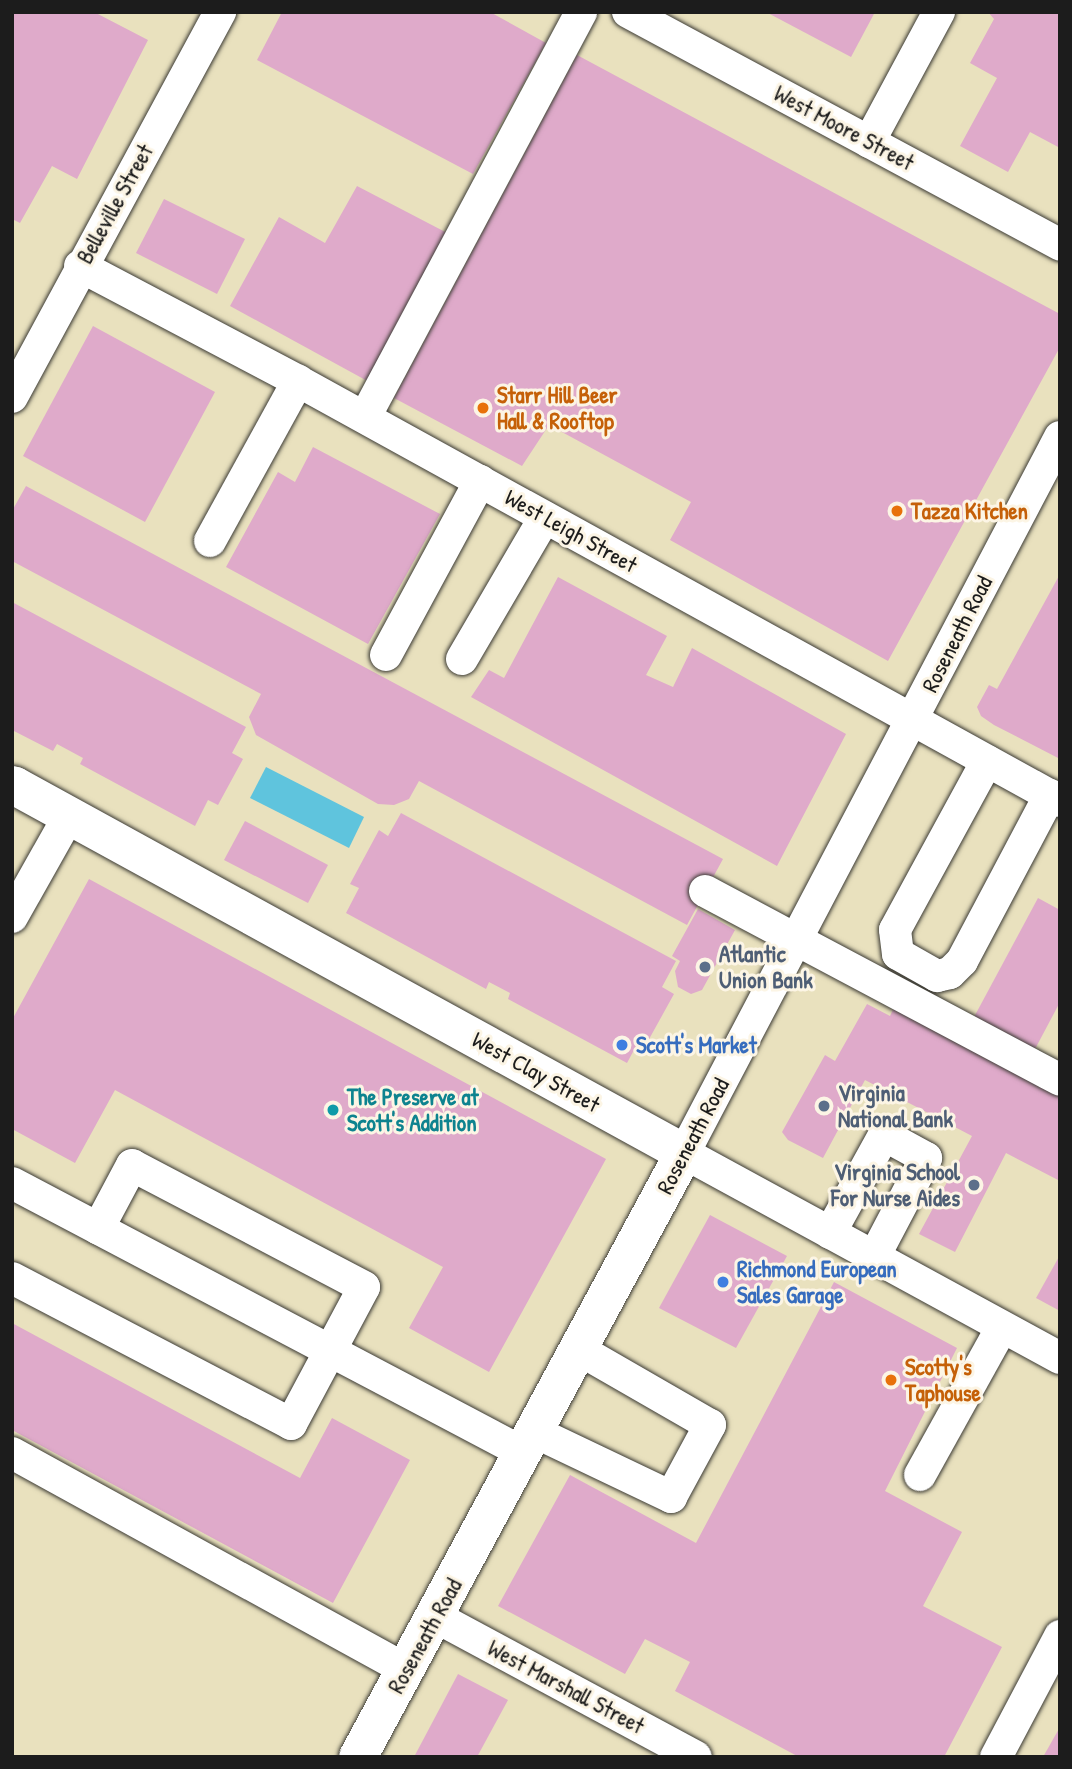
<!DOCTYPE html>
<html>
<head>
<meta charset="utf-8">
<style>
	body { margin:0 }
	#map { position:relative; width:1072px; height:1769px; overflow:hidden; background:#e9e1be; font-family:"Patrick Hand",sans-serif }
	div>[style] { position:absolute }
	.water>* { inset:0; background:#5fc4dd }
	.building>* { inset:0; background:#dfaaca }
	.roads { filter:drop-shadow(0 0 2px #3b3a34) drop-shadow(0 0 2px #3b3a34) }
	.minor>* { height:32px; margin:-16px; padding:0 16px; transform-origin:16px; border-radius:16px; background:#fff }
	.major>* { height:38px; margin:-19px; padding:0 19px; transform-origin:19px; border-radius:19px; background:#fff }
	.highway>* { height:38px; margin:-19px; padding:0 19px; transform-origin:19px; border-radius:19px; background:#fff }
	.dots>* { width:19px; height:19px; translate:-50% -50%; box-sizing:border-box; border:4px solid #fcf5e5; border-radius:50% }
	span { translate:-50% -50%; white-space:nowrap; text-align:center; line-height:1.15; -webkit-text-stroke:6px #fcf5e5; paint-order:stroke }
	.street-label { font-size:23px; color:#1c1c1c }
	.food-label { font-size:23px; color:#c56008; font-weight:700 }
	.left { translate:0 -50%; text-align:left }
	.service-label { font-size:23px; color:#4e5e75; font-weight:700 }
	.right { translate:-100% -50%; text-align:right }
	.shop-label { font-size:23px; color:#366cbe; font-weight:700 }
	.culture-label { font-size:23px; color:#0d838f; font-weight:700 }
	.frame { position:absolute; inset:0; border:14px solid #1c1c1c; pointer-events:none }
</style>
</head>
<body>
<div id="map">
	<div class="water">
		<i style="clip-path:polygon(266px 767px,364px 817px,349px 848px,250px 798px)"></i>
	</div>
	<div class="building">
		<i style="clip-path:polygon(12px 12px,94px 12px,148px 40px,77px 179px,52px 166px,20px 223px,12px 219px)"></i>
		<i style="clip-path:polygon(282px 12px,490px 12px,546px 43px,473px 174px,257px 60px)"></i>
		<i style="clip-path:polygon(766px 12px,875px 12px,851px 57px)"></i>
		<i style="clip-path:polygon(988px 12px,1060px 12px,1060px 148px,1030px 132px,1008px 172px,960px 146px,997px 78px,970px 63px,994px 19px)"></i>
		<i style="clip-path:polygon(577px 55px,1060px 314px,1060px 347px,888px 661px,670px 540px,691px 502px,549px 425px,522px 466px,394px 398px)"></i>
		<i style="clip-path:polygon(357px 186px,451px 235px,371px 383px,230px 306px,279px 217px,325px 243px)"></i>
		<i style="clip-path:polygon(164px 199px,245px 239px,217px 294px,136px 253px)"></i>
		<i style="clip-path:polygon(93px 326px,215px 392px,145px 522px,23px 456px)"></i>
		<i style="clip-path:polygon(313px 447px,440px 514px,368px 644px,226px 567px,278px 472px,295px 482px)"></i>
		<i style="clip-path:polygon(26px 486px,723px 859px,687px 925px,419px 781px,409px 799px,394px 805px,378px 804px,256px 735px,249px 717px,261px 694px,12px 561px,12px 511px)"></i>
		<i style="clip-path:polygon(1060px 574px,1060px 759px,994px 725px,981px 716px,977px 707px,989px 685px,997px 689px)"></i>
		<i style="clip-path:polygon(558px 577px,667px 636px,646px 675px,673px 687px,692px 648px,846px 734px,777px 866px,471px 697px,489px 670px,504px 678px)"></i>
		<i style="clip-path:polygon(12px 602px,246px 727px,232px 753px,243px 759px,218px 805px,208px 800px,195px 826px,80px 764px,83px 758px,57px 744px,53px 751px,12px 730px)"></i>
		<i style="clip-path:polygon(401px 813px,676px 961px,662px 987px,674px 994px,648px 1041px,641px 1037px,627px 1063px,508px 999px,510px 993px,489px 982px,486px 989px,346px 913px,359px 888px,350px 884px,379px 830px,388px 836px)"></i>
		<i style="clip-path:polygon(245px 821px,328px 865px,308px 903px,224px 860px)"></i>
		<i style="clip-path:polygon(89px 879px,606px 1159px,489px 1372px,409px 1328px,443px 1267px,115px 1090px,75px 1163px,12px 1129px,12px 1020px)"></i>
		<i style="clip-path:polygon(1038px 898px,1060px 910px,1060px 1002px,1034px 1051px,973px 1019px)"></i>
		<i style="clip-path:polygon(698px 909px,735px 930px,702px 990px,691px 994px,678px 987px,675px 971px,680px 961px,672px 956px)"></i>
		<i style="clip-path:polygon(896px 1003px,1060px 1088px,1060px 1181px,1006px 1153px,955px 1252px,919px 1234px,972px 1136px,865px 1080px,823px 1158px,788px 1140px,782px 1132px,825px 1055px,835px 1061px,867px 1004px,890px 1016px)"></i>
		<i style="clip-path:polygon(710px 1215px,787px 1256px,736px 1348px,659px 1308px)"></i>
		<i style="clip-path:polygon(1060px 1255px,1060px 1311px,1036px 1298px)"></i>
		<i style="clip-path:polygon(834px 1282px,957px 1348px,885px 1491px,962px 1532px,923px 1606px,1002px 1647px,944px 1757px,799px 1757px,675px 1691px,690px 1662px,645px 1639px,625px 1674px,498px 1606px,570px 1475px,696px 1543px)"></i>
		<i style="clip-path:polygon(12px 1323px,300px 1478px,332px 1418px,410px 1460px,333px 1603px,12px 1430px)"></i>
		<i style="clip-path:polygon(458px 1674px,508px 1700px,477px 1757px,414px 1757px)"></i>
		<i style="clip-path:polygon(1060px 1727px,1060px 1757px,1043px 1757px)"></i>
	</div>
	<div class="roads">
		<div class="minor">
			<i style="left:628px;top:12px;width:491px;rotate:28.3deg"></i>
			<i style="left:869px;top:142px;width:148px;rotate:-61.7deg"></i>
			<i style="left:80px;top:266px;width:246px;rotate:27.8deg"></i>
			<i style="left:298px;top:381px;width:870px;rotate:28.86deg"></i>
			<i style="left:12px;top:397px;width:438px;rotate:-61.6deg"></i>
			<i style="left:365px;top:417px;width:459px;rotate:-61.9deg"></i>
			<i style="left:1060px;top:437px;width:809px;rotate:117.71deg"></i>
			<i style="left:684px;top:1153px;width:428px;rotate:28.6deg"></i>
			<i style="left:210px;top:541px;width:183px;rotate:-61.2deg"></i>
			<i style="left:386px;top:655px;width:198px;rotate:-61.6deg"></i>
			<i style="left:462px;top:659px;width:164px;rotate:-59.7deg"></i>
			<i style="left:987px;top:761px;width:192px;rotate:118.6deg"></i>
			<i style="left:895px;top:930px;width:24px;rotate:83deg"></i>
			<i style="left:898px;top:954px;width:45px;rotate:29.4deg"></i>
			<i style="left:937px;top:976px;width:13px;rotate:-13deg"></i>
			<i style="left:950px;top:973px;width:17px;rotate:-45deg"></i>
			<i style="left:962px;top:961px;width:188px;rotate:-62.1deg"></i>
			<i style="left:705px;top:891px;width:402px;rotate:28deg"></i>
			<i style="left:12px;top:917px;width:116px;rotate:-60.6deg"></i>
			<i style="left:12px;top:1183px;width:579px;rotate:27.8deg"></i>
			<i style="left:830px;top:1233px;width:112px;rotate:-61.1deg"></i>
			<i style="left:884px;top:1135px;width:48px;rotate:28.7deg"></i>
			<i style="left:926px;top:1158px;width:112px;rotate:117.7deg"></i>
			<i style="left:12px;top:1278px;width:315px;rotate:27.6deg"></i>
			<i style="left:291px;top:1424px;width:155px;rotate:-61.9deg"></i>
			<i style="left:364px;top:1287px;width:262px;rotate:-152.3deg"></i>
			<i style="left:132px;top:1165px;width:72px;rotate:118deg"></i>
			<i style="left:535px;top:1432px;width:151px;rotate:25.5deg"></i>
			<i style="left:671px;top:1497px;width:82px;rotate:-61.6deg"></i>
			<i style="left:710px;top:1425px;width:152px;rotate:-150.1deg"></i>
			<i style="left:12px;top:1453px;width:450px;rotate:28.8deg"></i>
			<i style="left:920px;top:1475px;width:169px;rotate:-61deg"></i>
			<i style="left:436px;top:1617px;width:295px;rotate:28.3deg"></i>
			<i style="left:996px;top:1757px;width:137px;rotate:-62.1deg"></i>
		</div>
		<div class="major">
			<i style="left:15px;top:786px;width:763px;rotate:28.75deg"></i>
			<i style="left:684px;top:1153px;width:686px;rotate:118.36deg"></i>
		</div>
		<div class="highway">
			<i style="left:12px;top:785px;width:3px;rotate:18deg"></i>
		</div>
	</div>
	<div class="dots">
		<i style="left:483px;top:408px;background:#e8710a"></i>
		<i style="left:897px;top:511px;background:#e8710a"></i>
		<i style="left:705px;top:967px;background:#5c6f8a"></i>
		<i style="left:622px;top:1045px;background:#3f7fe0"></i>
		<i style="left:824px;top:1106px;background:#5c6f8a"></i>
		<i style="left:333px;top:1110px;background:#0f9aa8"></i>
		<i style="left:974px;top:1185px;background:#5c6f8a"></i>
		<i style="left:723px;top:1282px;background:#3f7fe0"></i>
		<i style="left:891px;top:1380px;background:#e8710a"></i>
	</div>
	<div class="street-label">
		<span style="left:844px;top:128px;rotate:28deg">West Moore Street</span>
		<span style="left:115px;top:204px;rotate:-61deg">Belleville Street</span>
		<span style="left:571px;top:531px;rotate:29deg">West Leigh Street</span>
		<span style="left:957px;top:634px;rotate:-63deg">Roseneath Road</span>
		<span style="left:536px;top:1072px;rotate:29deg">West Clay Street</span>
		<span style="left:693px;top:1136px;rotate:-62deg">Roseneath Road</span>
		<span style="left:425px;top:1636px;rotate:-61deg">Roseneath Road</span>
		<span style="left:566px;top:1687px;rotate:28deg">West Marshall Street</span>
	</div>
	<div class="food-label">
		<span class="left" style="left:497px;top:408px">Starr Hill Beer<br>Hall &amp; Rooftop</span>
		<span class="left" style="left:911px;top:511px">Tazza Kitchen</span>
		<span class="left" style="left:905px;top:1380px">Scotty's<br>Taphouse</span>
	</div>
	<div class="service-label">
		<span class="left" style="left:719px;top:967px">Atlantic<br>Union Bank</span>
		<span class="left" style="left:838px;top:1106px">Virginia<br>National Bank</span>
		<span class="right" style="left:960px;top:1185px">Virginia School<br>For Nurse Aides</span>
	</div>
	<div class="shop-label">
		<span class="left" style="left:636px;top:1045px">Scott's Market</span>
		<span class="left" style="left:737px;top:1282px">Richmond European<br>Sales Garage</span>
	</div>
	<div class="culture-label">
		<span class="left" style="left:347px;top:1110px">The Preserve at<br>Scott's Addition</span>
	</div>
	<div class="frame"></div>
</div>
</body>
</html>
